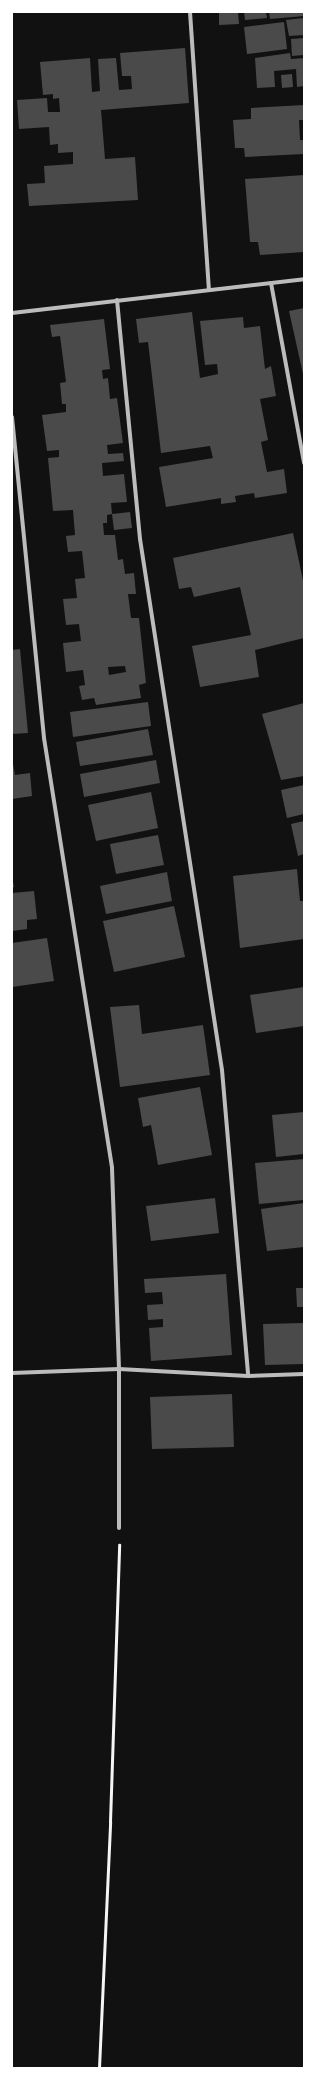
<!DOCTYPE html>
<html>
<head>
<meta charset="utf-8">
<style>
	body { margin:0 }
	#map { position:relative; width:316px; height:2080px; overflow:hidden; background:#111; font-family:"Golos Text",sans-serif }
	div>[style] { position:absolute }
	.building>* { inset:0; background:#4a4a4a }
	.path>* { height:2.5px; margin:-1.25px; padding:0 1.25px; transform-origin:1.25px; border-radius:1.25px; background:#f5f5f5 }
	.minor>* { height:4px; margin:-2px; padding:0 2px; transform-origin:2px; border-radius:2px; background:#bcbcbc }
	span { translate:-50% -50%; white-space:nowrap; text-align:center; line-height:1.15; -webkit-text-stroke:4px #fff; paint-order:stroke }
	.frame { position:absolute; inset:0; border:13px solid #fff; pointer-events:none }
</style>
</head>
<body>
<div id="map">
	<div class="building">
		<i style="clip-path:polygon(219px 12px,238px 12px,239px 24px,219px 25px)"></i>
		<i style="clip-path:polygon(244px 12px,266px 12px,267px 18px,245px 20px)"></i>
		<i style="clip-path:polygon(269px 12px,304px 12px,304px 16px,270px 19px)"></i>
		<i style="clip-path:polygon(304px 18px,304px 35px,289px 36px,286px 20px)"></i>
		<i style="clip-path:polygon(284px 22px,287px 49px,247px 54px,244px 27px)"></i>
		<i style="clip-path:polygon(304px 38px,304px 55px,292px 56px,291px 39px)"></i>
		<i style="clip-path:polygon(185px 48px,189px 103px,101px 110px,105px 159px,135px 157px,138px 200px,29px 206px,27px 184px,45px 183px,44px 166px,73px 164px,73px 152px,58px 153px,58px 144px,50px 145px,49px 127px,19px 129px,17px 100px,47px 98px,48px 112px,60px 112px,59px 98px,53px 99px,53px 94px,43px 95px,40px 62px,90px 58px,92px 92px,100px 91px,98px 59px,116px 58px,119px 90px,132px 89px,131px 76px,122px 76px,120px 53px)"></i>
		<i style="clip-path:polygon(290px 53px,291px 59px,304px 58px,304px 86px,297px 87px,296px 69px,274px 71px,275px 87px,257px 88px,255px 58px)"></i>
		<i style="clip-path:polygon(292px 74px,293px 87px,282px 88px,281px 75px)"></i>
		<i style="clip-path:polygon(304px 105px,304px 120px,299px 120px,300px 140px,304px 140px,304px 154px,245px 157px,244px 148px,235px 148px,233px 120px,251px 119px,251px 108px)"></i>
		<i style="clip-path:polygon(304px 175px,304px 252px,260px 255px,258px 242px,250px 242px,245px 179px)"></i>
		<i style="clip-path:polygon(304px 308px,304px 373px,303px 374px,289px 311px)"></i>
		<i style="clip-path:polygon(192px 312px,200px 378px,218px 374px,217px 364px,205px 365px,200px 321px,243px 317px,244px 328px,260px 326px,265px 369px,271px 366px,276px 396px,260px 399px,268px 440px,261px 442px,267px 472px,284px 469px,287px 493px,255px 498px,254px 493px,235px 496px,236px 502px,221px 504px,221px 498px,166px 507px,159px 467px,213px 458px,210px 446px,161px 453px,148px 342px,139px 343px,136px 319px)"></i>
		<i style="clip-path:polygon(evenodd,104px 319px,110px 369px,102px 370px,103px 379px,108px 378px,110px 399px,117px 398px,123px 443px,107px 445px,108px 454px,123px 453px,124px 461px,102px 463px,103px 476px,124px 474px,127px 502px,111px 503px,112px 514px,107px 515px,107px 523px,103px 523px,104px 535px,115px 535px,118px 560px,123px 559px,125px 574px,134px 573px,136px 594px,128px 594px,131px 618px,139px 618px,146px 683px,139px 685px,141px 698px,96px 705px,94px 698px,82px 700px,79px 686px,85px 685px,83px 670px,66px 672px,63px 643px,81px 641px,79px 624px,66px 625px,63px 599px,77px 598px,75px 579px,85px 578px,82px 551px,68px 552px,66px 536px,75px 535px,73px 510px,53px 511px,48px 458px,59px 457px,59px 450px,47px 451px,42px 415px,66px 412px,66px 404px,62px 404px,60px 383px,66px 382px,60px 336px,52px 337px,50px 325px,104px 319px,125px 666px,126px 672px,109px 675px,108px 667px,125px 666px)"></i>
		<i style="clip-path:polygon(130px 512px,132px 528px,114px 530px,112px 514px)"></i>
		<i style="clip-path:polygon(293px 533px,304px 585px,304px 638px,255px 650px,259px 677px,200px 687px,192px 646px,251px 635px,240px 587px,194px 597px,191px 587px,179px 589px,173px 558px)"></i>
		<i style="clip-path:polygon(20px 649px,28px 733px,12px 734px,12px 650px)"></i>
		<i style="clip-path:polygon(148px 702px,151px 726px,73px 737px,70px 712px)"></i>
		<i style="clip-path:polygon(304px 703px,304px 776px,281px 780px,262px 714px)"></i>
		<i style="clip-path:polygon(148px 729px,153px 755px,80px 766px,76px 742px)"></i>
		<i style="clip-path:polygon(12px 759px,15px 775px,30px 773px,32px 796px,12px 799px)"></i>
		<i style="clip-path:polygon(156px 760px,160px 783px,84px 797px,80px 774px)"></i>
		<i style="clip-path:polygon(304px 785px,304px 814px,287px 818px,281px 790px)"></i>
		<i style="clip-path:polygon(151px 792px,158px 828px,96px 841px,88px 805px)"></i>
		<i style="clip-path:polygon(304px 821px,304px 854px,298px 856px,291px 824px)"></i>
		<i style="clip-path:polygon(158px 835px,164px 865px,116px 874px,110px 844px)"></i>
		<i style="clip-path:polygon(297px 869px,300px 901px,304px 901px,304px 939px,240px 948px,233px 876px)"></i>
		<i style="clip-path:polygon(167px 872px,172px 901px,106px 914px,100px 886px)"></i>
		<i style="clip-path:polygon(12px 876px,14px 887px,12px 888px)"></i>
		<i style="clip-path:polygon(34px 891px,37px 919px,27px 920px,27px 929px,12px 931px,12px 893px)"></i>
		<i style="clip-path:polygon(174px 906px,185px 957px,114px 972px,103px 921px)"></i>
		<i style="clip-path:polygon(47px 938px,54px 981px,12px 987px,12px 943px)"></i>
		<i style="clip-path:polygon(304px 987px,304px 1026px,256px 1033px,250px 995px)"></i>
		<i style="clip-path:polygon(139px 1005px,142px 1034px,203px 1025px,210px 1075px,120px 1087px,110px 1007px)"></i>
		<i style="clip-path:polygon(200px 1087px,212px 1155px,158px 1165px,151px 1125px,143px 1127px,138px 1098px)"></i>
		<i style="clip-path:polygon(304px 1112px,304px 1154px,276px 1157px,272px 1115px)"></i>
		<i style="clip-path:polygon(304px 1159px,304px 1200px,259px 1204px,255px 1163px)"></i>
		<i style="clip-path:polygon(215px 1198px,219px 1233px,151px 1241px,146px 1206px)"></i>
		<i style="clip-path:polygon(304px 1203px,304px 1247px,267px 1251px,261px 1209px)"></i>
		<i style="clip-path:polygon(226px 1274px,232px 1355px,151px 1361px,149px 1328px,163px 1327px,163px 1319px,148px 1320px,147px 1305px,163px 1304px,162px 1292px,145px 1293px,144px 1279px)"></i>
		<i style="clip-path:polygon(296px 1288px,304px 1288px,304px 1307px,297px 1307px)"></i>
		<i style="clip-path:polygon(304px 1323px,304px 1364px,265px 1365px,263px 1324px)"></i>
		<i style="clip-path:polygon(232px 1394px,234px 1447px,152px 1449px,150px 1397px)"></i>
	</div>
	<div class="path">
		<i style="left:99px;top:2068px;width:246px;rotate:-87.4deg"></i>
		<i style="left:110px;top:1822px;width:277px;rotate:-88.1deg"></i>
	</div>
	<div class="minor">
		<i style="left:190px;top:12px;width:278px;rotate:86.1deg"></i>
		<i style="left:271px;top:283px;width:183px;rotate:79.6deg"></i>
		<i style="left:117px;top:300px;width:240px;rotate:84.5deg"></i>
		<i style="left:140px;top:539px;width:537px;rotate:81.22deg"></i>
		<i style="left:222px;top:1070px;width:307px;rotate:85.1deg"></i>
		<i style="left:12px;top:313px;width:294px;rotate:-6.6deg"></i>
		<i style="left:12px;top:417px;width:323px;rotate:84.3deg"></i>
		<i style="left:44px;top:738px;width:435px;rotate:81deg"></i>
		<i style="left:112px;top:1168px;width:201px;rotate:88deg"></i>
		<i style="left:119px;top:1369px;width:159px;rotate:90deg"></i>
		<i style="left:12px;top:1373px;width:107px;rotate:-2.1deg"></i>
		<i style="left:119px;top:1369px;width:129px;rotate:3.1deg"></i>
		<i style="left:248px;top:1376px;width:56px;rotate:-2deg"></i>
	</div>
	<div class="frame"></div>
</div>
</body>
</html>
